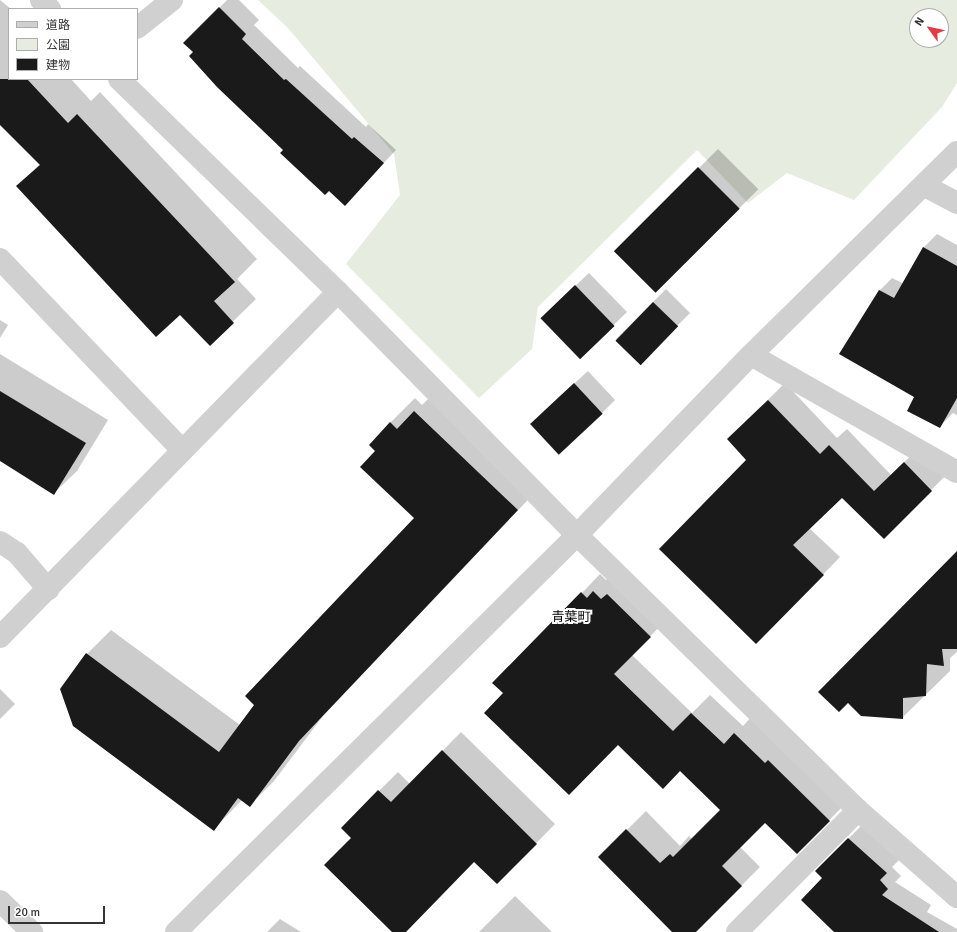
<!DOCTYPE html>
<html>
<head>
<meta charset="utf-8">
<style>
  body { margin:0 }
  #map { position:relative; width:957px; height:932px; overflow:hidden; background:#fff; font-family:Signika,"Noto Sans JP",sans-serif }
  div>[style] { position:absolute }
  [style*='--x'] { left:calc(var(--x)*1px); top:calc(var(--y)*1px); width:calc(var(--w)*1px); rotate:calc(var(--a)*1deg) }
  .green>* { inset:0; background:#e6ecdf }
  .shadow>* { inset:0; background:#0003; transform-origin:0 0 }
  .building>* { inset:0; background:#1a1a1a; transform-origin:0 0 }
  .minor>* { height:22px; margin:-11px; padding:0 11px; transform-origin:11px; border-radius:11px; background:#d0d0d0 }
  span { translate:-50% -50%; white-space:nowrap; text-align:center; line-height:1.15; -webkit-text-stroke:4px #fff; paint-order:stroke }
  .quarter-label { font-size:13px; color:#000 }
  .legend { position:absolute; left:8px; top:8px; width:130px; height:72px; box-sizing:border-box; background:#fff; border:1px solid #adadad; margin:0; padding:5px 7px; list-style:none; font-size:12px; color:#333 }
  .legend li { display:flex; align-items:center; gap:8px; height:20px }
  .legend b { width:20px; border:1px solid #adadad }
  .north { position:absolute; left:909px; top:8px; width:40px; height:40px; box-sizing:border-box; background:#fff; border:1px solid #adadad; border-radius:50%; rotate:303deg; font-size:11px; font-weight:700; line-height:16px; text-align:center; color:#333 }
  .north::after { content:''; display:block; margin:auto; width:14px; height:18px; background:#e63946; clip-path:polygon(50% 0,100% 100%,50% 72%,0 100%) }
  .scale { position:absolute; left:8px; top:906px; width:97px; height:18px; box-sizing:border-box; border:2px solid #333; border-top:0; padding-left:5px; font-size:12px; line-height:14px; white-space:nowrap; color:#333; -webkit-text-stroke:3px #fff; paint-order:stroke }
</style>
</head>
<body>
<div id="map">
  <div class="green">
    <i style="clip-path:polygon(evenodd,258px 0,957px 0,957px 83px,942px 107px,854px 200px,787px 173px,748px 203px,697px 150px,538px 307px,532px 349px,479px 398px,346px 264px,400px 195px,394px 154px,287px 27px,258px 0,917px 16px,941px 16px,941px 40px,917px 40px,917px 16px)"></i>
  </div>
  <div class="shadow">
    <i style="clip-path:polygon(0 0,11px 9px,9px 79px,71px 79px,91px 101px,100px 92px,257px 259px,237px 279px,256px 299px,210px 344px,180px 313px,17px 186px,40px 164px,0 124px)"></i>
    <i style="clip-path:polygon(227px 0,239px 0,259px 20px,254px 25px,298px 68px,300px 66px,366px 127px,368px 124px,396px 150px,345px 204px,285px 150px,185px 43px)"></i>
    <i style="left:718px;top:149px;width:57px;height:145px;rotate:45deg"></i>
    <i style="clip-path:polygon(937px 234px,957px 245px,957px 415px,953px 413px,939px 427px,916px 397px,879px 291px,892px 278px,904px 284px,924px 247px)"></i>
    <i style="clip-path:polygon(589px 273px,627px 312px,580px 358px,555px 305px)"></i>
    <i style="left:666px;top:289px;width:34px;height:71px;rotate:45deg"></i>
    <i style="clip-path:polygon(0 320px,8px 325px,0 338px)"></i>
    <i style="clip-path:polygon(0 354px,108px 420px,77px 471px,54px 493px,0 460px)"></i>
    <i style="clip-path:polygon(588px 371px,615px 400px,602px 413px,544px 411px)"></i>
    <i style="clip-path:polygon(785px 383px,837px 438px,847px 429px,891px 475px,921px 446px,948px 473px,884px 538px,842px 496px,809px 528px,840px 557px,773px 626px,748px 460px,745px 422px)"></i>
    <i style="clip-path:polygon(439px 388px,542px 485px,323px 716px,274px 781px,250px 805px,242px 800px,214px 829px,87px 654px,111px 630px,240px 725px,416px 518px,376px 451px,390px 423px,415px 398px,422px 405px)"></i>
    <i style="clip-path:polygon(957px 552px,957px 652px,950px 658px,950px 671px,902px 718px,861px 715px)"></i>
    <i style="clip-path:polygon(613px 573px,668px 618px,632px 655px,692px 713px,710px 695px,743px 726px,753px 715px,848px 801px,797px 853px,765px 821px,740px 847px,760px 867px,695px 932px,674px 932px,600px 857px,646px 811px,680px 846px,689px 836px,692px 839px,722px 809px,681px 770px,504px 693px,582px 593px,600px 574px,606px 580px)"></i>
    <i style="clip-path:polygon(0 689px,15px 704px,0 719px)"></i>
    <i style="clip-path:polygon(461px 732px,555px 824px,497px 883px,474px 861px,404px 932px,394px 932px,352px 838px,342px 828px,398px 772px,410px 784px)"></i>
    <i style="clip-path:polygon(861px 826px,899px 860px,892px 867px,901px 876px,895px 882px,931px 905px,927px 912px,957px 929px,957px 932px,836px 932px,823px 878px,816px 871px)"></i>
    <i style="clip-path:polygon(515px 896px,552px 932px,479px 932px)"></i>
    <i style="clip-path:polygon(280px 919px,301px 932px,267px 932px)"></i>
  </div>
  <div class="building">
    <i style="clip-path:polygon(219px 7px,246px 34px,242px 39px,284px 80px,286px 79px,352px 139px,354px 137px,384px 163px,345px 206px,329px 191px,325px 195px,280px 153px,283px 150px,217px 87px,189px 56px,193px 52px,183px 43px)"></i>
    <i style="clip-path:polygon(0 79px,27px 79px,68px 123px,77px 114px,235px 282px,214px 301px,234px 323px,210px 346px,180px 315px,156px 337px,16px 186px,40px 165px,0 125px)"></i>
    <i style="left:698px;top:167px;width:59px;height:119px;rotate:45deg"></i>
    <i style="clip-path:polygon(923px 247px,957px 266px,957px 398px,940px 428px,907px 411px,914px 397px,839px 354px,879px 290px,894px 298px)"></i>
    <i style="left:575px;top:285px;width:57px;height:48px;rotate:46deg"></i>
    <i style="left:653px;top:302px;width:35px;height:54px;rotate:44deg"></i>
    <i style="left:574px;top:383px;width:42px;height:60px;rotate:47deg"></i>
    <i style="clip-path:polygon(0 391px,86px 443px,54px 495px,0 461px)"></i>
    <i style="clip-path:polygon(768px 400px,820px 454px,829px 445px,874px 491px,904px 462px,932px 491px,884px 539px,842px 498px,793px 545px,824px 575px,756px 644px,659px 549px,746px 460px,727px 439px)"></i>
    <i style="clip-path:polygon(414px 411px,518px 510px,299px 741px,250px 807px,238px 798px,214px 831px,73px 726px,60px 689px,86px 653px,219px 752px,254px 705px,245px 696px,414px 518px,360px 467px,375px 451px,369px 445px,390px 422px,397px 429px)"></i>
    <i style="clip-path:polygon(957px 551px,957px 649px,942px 649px,944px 666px,927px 664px,926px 696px,903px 698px,903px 719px,861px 716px,848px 703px,839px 712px,818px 692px)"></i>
    <i style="clip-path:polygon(593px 591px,601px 599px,607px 594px,651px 637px,614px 674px,673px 731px,691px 713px,724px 744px,734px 733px,765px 763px,768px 760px,830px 821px,797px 854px,765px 823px,722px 866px,742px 886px,696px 932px,672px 932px,598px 857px,626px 829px,660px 863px,670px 854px,673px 857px,720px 810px,680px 771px,663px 789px,618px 745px,569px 795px,484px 713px,503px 693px,492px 683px,581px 592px,587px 598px)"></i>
    <i style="clip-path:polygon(442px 750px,537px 844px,497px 884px,474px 862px,406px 932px,392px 932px,324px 865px,351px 838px,341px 828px,378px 790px,391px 802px)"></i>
    <i style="clip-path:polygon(848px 838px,887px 873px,880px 880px,888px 889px,882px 895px,939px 932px,834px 932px,801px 900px,822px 878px,815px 871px)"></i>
  </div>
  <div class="minor">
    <i style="--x:41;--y:0;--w:13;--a:45"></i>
    <i style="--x:137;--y:28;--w:45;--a:-38.7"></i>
    <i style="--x:119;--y:79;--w:305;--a:44.2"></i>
    <i style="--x:338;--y:292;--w:341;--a:45.5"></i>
    <i style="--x:577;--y:535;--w:393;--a:44.4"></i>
    <i style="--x:858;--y:810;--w:132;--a:41.3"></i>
    <i style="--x:925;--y:186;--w:36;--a:28"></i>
    <i style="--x:0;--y:259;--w:264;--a:46.4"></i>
    <i style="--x:751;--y:355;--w:237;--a:29.6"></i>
    <i style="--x:0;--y:542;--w:20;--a:33"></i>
    <i style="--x:17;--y:553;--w:48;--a:49.3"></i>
    <i style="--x:0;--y:637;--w:483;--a:-45.6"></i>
    <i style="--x:0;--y:901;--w:45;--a:44.1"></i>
    <i style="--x:176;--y:932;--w:564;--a:-44.71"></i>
    <i style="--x:577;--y:535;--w:250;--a:-46"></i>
    <i style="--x:751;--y:355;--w:289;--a:-44.6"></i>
    <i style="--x:737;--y:932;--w:172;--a:-45.2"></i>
  </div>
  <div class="quarter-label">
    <span style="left:571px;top:617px">青葉町</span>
  </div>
  <ul class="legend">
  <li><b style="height:5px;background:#d0d0d0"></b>道路</li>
  <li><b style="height:11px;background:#e6ecdf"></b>公園</li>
  <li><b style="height:11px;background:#1a1a1a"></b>建物</li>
  </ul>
  <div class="north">N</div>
  <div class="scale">20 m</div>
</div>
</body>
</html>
